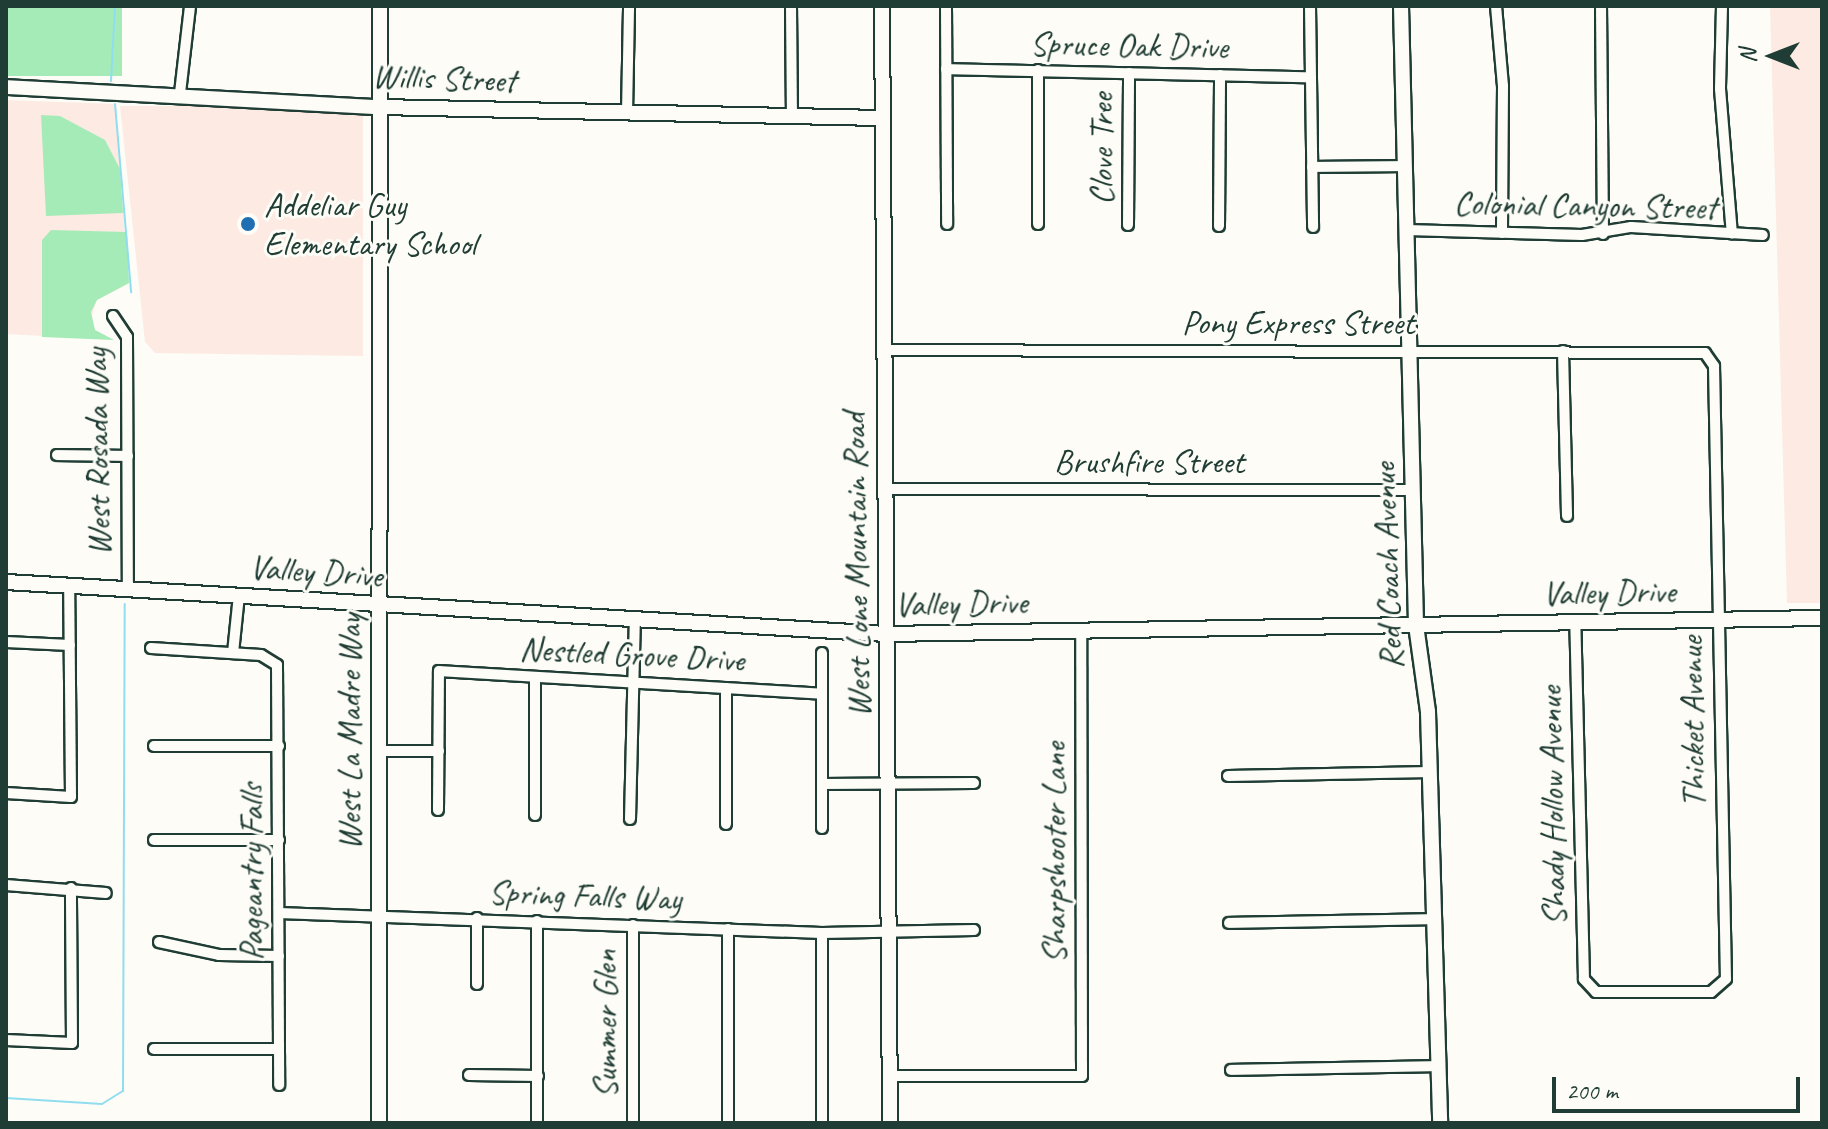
<!DOCTYPE html>
<html>
<head>
<meta charset="utf-8">
<style>
  body { margin:0 }
  #map { position:relative; width:1828px; height:1129px; overflow:hidden; background:#fdfcf7; font-family:Caveat,sans-serif }
  div>[style] { position:absolute }
  [style*='--x'] { left:calc(var(--x)*1px); top:calc(var(--y)*1px); width:calc(var(--w)*1px); rotate:calc(var(--a)*1deg) }
  .built>* { inset:0; background:#fdebe3 }
  .green>* { inset:0; background:#a5ebb7; transform-origin:0 0 }
  .stream>* { height:2px; margin:-1px; padding:0 1px; transform-origin:1px; border-radius:1px; background:#91ddf0 }
  .roads { filter:drop-shadow(2px 0 #1f3d34) drop-shadow(-2px 0 #1f3d34) drop-shadow(0 2px #1f3d34) drop-shadow(0 -2px #1f3d34) }
  .street>* { height:10px; margin:-5px; padding:0 5px; transform-origin:5px; border-radius:5px; background:#fdfcf7 }
  .secondary>* { height:14px; margin:-7px; padding:0 7px; transform-origin:7px; border-radius:7px; background:#fdfcf7 }
  .dots>* { width:22px; height:22px; translate:-50% -50%; box-sizing:border-box; border:4px solid #fdfcf7; border-radius:50% }
  span { translate:-50% -50%; white-space:nowrap; text-align:center; line-height:1.15; -webkit-text-stroke:6px #fdfcf7; paint-order:stroke }
  .street-label { font-size:34px; color:#1f3d34 }
  .poi-label { font-size:34px; color:#1f3d34 }
  .left { translate:0 -50%; text-align:left }
  .frame { position:absolute; inset:0; border:8px solid #1f3d34; pointer-events:none }
  .north { position:absolute; left:1732px; top:16px; width:80px; height:80px; -webkit-text-stroke:6px #fdfcf7; paint-order:stroke; rotate:270deg; font-size:22px; font-weight:700; line-height:32px; text-align:center; color:#1f3d34 }
  .north::after { content:''; display:block; margin:auto; width:28px; height:36px; background:#1f3d34; clip-path:polygon(50% 0,100% 100%,50% 72%,0 100%) }
  .scale { position:absolute; left:1552px; top:1077px; width:248px; height:36px; box-sizing:border-box; border:4px solid #1f3d34; border-top:0; padding-left:10px; font-size:24px; line-height:28px; white-space:nowrap; color:#1f3d34; -webkit-text-stroke:6px #fdfcf7; paint-order:stroke }
</style>
</head>
<body>
<div id="map">
  <div class="built">
    <i style="clip-path:polygon(1770px 6px,1822px 6px,1822px 603px,1787px 603px)"></i>
    <i style="clip-path:polygon(6px 100px,116px 104px,128px 284px,97px 300px,91px 319px,95px 330px,114px 340px,6px 334px)"></i>
    <i style="clip-path:polygon(120px 106px,363px 106px,363px 356px,155px 353px,145px 342px)"></i>
  </div>
  <div class="green">
    <i style="left:6px;top:6px;width:116px;height:70px"></i>
    <i style="clip-path:polygon(41px 115px,60px 116px,105px 140px,120px 169px,123px 213px,46px 216px)"></i>
    <i style="clip-path:polygon(51px 230px,127px 232px,129px 283px,97px 300px,91px 312px,95px 330px,114px 340px,42px 337px,42px 240px)"></i>
  </div>
  <div class="stream">
    <i style="--x:111;--y:81;--w:75;--a:-86.9"></i>
    <i style="--x:115;--y:104;--w:189;--a:85.1"></i>
    <i style="--x:6;--y:1098;--w:96;--a:3.6"></i>
    <i style="--x:102;--y:1104;--w:25;--a:-32"></i>
    <i style="--x:123;--y:1091;--w:487;--a:-89.8"></i>
  </div>
  <div class="roads">
    <div class="street">
      <i style="--x:791;--y:6;--w:110;--a:89.5"></i>
      <i style="--x:946;--y:6;--w:218;--a:89.7"></i>
      <i style="--x:1310;--y:6;--w:221;--a:89.2"></i>
      <i style="--x:1496;--y:6;--w:80;--a:85"></i>
      <i style="--x:1503;--y:86;--w:147;--a:90.4"></i>
      <i style="--x:1601;--y:6;--w:228;--a:89.5"></i>
      <i style="--x:1722;--y:6;--w:83;--a:91.4"></i>
      <i style="--x:1720;--y:89;--w:145;--a:85.3"></i>
      <i style="--x:946;--y:69;--w:365;--a:1.3"></i>
      <i style="--x:1038;--y:70;--w:154;--a:90"></i>
      <i style="--x:180;--y:93;--w:88;--a:-83.4"></i>
      <i style="--x:627;--y:113;--w:107;--a:-88.9"></i>
      <i style="--x:1312;--y:167;--w:94;--a:-0.6"></i>
      <i style="--x:1128;--y:225;--w:152;--a:-89.6"></i>
      <i style="--x:1219;--y:226;--w:151;--a:-89.6"></i>
      <i style="--x:1407;--y:230;--w:175;--a:1.6"></i>
      <i style="--x:1582;--y:235;--w:50;--a:-9.3"></i>
      <i style="--x:1631;--y:227;--w:132;--a:3.5"></i>
      <i style="--x:113;--y:316;--w:25;--a:56"></i>
      <i style="--x:127;--y:337;--w:252;--a:89.8"></i>
      <i style="--x:883;--y:350;--w:822;--a:0.21"></i>
      <i style="--x:1705;--y:353;--w:16;--a:55"></i>
      <i style="--x:1714;--y:366;--w:613;--a:88.88"></i>
      <i style="--x:1726;--y:979;--w:20;--a:139"></i>
      <i style="--x:1711;--y:992;--w:115;--a:180"></i>
      <i style="--x:1596;--y:992;--w:18;--a:-133"></i>
      <i style="--x:1584;--y:979;--w:357;--a:-91.4"></i>
      <i style="--x:1563;--y:351;--w:165;--a:88.6"></i>
      <i style="--x:57;--y:455;--w:71;--a:0.8"></i>
      <i style="--x:885;--y:489;--w:529;--a:0.11"></i>
      <i style="--x:6;--y:642;--w:64;--a:2.7"></i>
      <i style="--x:151;--y:648;--w:110;--a:3.6"></i>
      <i style="--x:261;--y:655;--w:19;--a:32"></i>
      <i style="--x:277;--y:665;--w:420;--a:89.7"></i>
      <i style="--x:233;--y:653;--w:58;--a:-84.1"></i>
      <i style="--x:154;--y:746;--w:125;--a:0"></i>
      <i style="--x:379;--y:751;--w:60;--a:0"></i>
      <i style="--x:1228;--y:776;--w:203;--a:-1.1"></i>
      <i style="--x:822;--y:784;--w:152;--a:-0.4"></i>
      <i style="--x:6;--y:793;--w:65;--a:3.5"></i>
      <i style="--x:71;--y:797;--w:212;--a:-90.5"></i>
      <i style="--x:438;--y:810;--w:139;--a:-89.6"></i>
      <i style="--x:439;--y:671;--w:383;--a:3.4"></i>
      <i style="--x:535;--y:815;--w:138;--a:-90"></i>
      <i style="--x:630;--y:819;--w:200;--a:-88.6"></i>
      <i style="--x:726;--y:824;--w:136;--a:-90"></i>
      <i style="--x:822;--y:828;--w:175;--a:-90"></i>
      <i style="--x:154;--y:840;--w:125;--a:0"></i>
      <i style="--x:6;--y:885;--w:100;--a:4.6"></i>
      <i style="--x:279;--y:913;--w:543;--a:2.11"></i>
      <i style="--x:822;--y:933;--w:152;--a:-1.1"></i>
      <i style="--x:537;--y:921;--w:202;--a:90"></i>
      <i style="--x:1229;--y:923;--w:206;--a:-1.1"></i>
      <i style="--x:633;--y:925;--w:198;--a:90"></i>
      <i style="--x:728;--y:929;--w:194;--a:90"></i>
      <i style="--x:822;--y:933;--w:190;--a:90"></i>
      <i style="--x:159;--y:942;--w:61;--a:12.2"></i>
      <i style="--x:219;--y:955;--w:60;--a:1"></i>
      <i style="--x:477;--y:984;--w:66;--a:-90"></i>
      <i style="--x:6;--y:1040;--w:66;--a:2.6"></i>
      <i style="--x:72;--y:1043;--w:155;--a:-90.4"></i>
      <i style="--x:154;--y:1049;--w:125;--a:0"></i>
      <i style="--x:1231;--y:1070;--w:207;--a:-1.1"></i>
      <i style="--x:469;--y:1075;--w:69;--a:0.8"></i>
      <i style="--x:890;--y:1076;--w:192;--a:0"></i>
      <i style="--x:1082;--y:1076;--w:445;--a:-90.1"></i>
    </div>
    <div class="secondary">
      <i style="--x:882;--y:6;--w:1117;--a:89.59"></i>
      <i style="--x:1401;--y:6;--w:619;--a:88.61"></i>
      <i style="--x:1416;--y:625;--w:88;--a:82.1"></i>
      <i style="--x:1428;--y:712;--w:411;--a:88.3"></i>
      <i style="--x:6;--y:87;--w:375;--a:3.1"></i>
      <i style="--x:380;--y:107;--w:501;--a:1.26"></i>
      <i style="--x:6;--y:582;--w:882;--a:3.38"></i>
      <i style="--x:886;--y:634;--w:936;--a:-0.98"></i>
      <i style="--x:379;--y:1123;--w:1117;--a:-89.95"></i>
    </div>
  </div>
  <div class="dots">
    <i style="left:248px;top:224px;background:#1f6fb2"></i>
  </div>
  <div class="street-label">
    <span style="left:1129px;top:45px;rotate:1deg">Spruce Oak Drive</span>
    <span style="left:444px;top:78px;rotate:2deg">Willis Street</span>
    <span style="left:1101px;top:149px;rotate:-90deg">Clove Tree</span>
    <span style="left:1585px;top:205px;rotate:1deg">Colonial Canyon Street</span>
    <span style="left:1298px;top:323px">Pony Express Street</span>
    <span style="left:97px;top:452px;rotate:-91deg">West Rosada Way</span>
    <span style="left:1149px;top:462px">Brushfire Street</span>
    <span style="left:856px;top:565px;rotate:-91deg">West Lone Mountain Road</span>
    <span style="left:1387px;top:566px;rotate:-92deg">Red Coach Avenue</span>
    <span style="left:316px;top:571px;rotate:4deg">Valley Drive</span>
    <span style="left:1609px;top:592px;rotate:-1deg">Valley Drive</span>
    <span style="left:961px;top:603px;rotate:-1deg">Valley Drive</span>
    <span style="left:632px;top:654px;rotate:3deg">Nestled Grove Drive</span>
    <span style="left:1692px;top:722px;rotate:-91deg">Thicket Avenue</span>
    <span style="left:349px;top:732px;rotate:-90deg">West La Madre Way</span>
    <span style="left:1552px;top:806px;rotate:-91deg">Shady Hollow Avenue</span>
    <span style="left:1054px;top:853px;rotate:-90deg">Sharpshooter Lane</span>
    <span style="left:251px;top:872px;rotate:-90deg">Pageantry Falls</span>
    <span style="left:585px;top:895px;rotate:2deg">Spring Falls Way</span>
    <span style="left:605px;top:1024px;rotate:-90deg">Summer Glen</span>
  </div>
  <div class="poi-label">
    <span class="left" style="left:264px;top:224px">Addeliar Guy<br>Elementary School</span>
  </div>
  <div class="frame"></div>
  <div class="north">N</div>
  <div class="scale">200 m</div>
</div>
</body>
</html>
